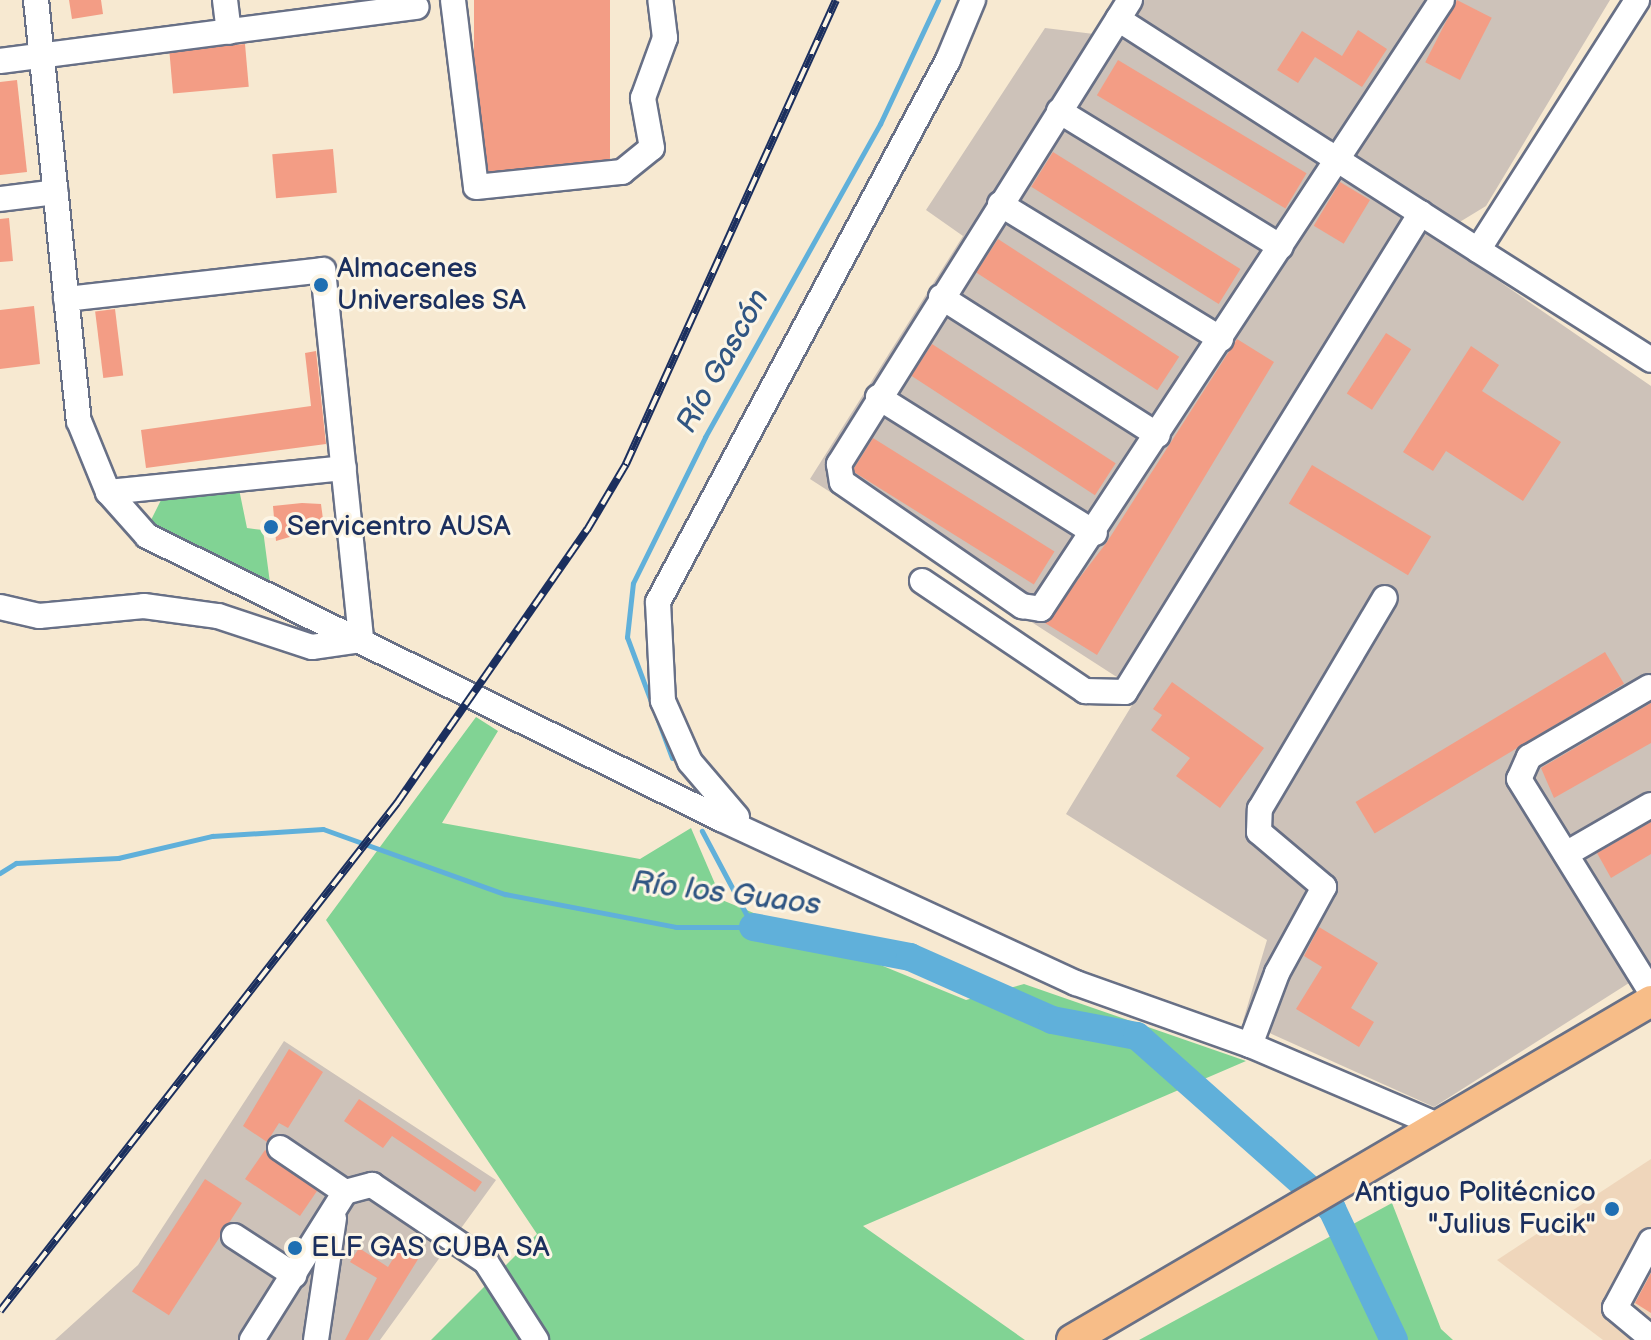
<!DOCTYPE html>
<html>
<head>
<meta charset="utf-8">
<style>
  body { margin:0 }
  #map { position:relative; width:1651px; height:1340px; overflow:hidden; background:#f7e9d1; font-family:"Balsamiq Sans",sans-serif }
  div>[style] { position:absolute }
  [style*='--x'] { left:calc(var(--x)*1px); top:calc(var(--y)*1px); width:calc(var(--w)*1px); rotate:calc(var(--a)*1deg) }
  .built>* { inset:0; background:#efd6bb }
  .industrial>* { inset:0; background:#cdc2b9 }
  .green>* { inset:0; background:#81d394 }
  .stream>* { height:5px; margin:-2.5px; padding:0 2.5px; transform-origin:2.5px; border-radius:2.5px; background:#60b0da }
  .river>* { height:28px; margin:-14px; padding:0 14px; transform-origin:14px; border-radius:14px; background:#60b0da }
  .building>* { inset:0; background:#f39d85; transform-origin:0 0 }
  .roads { filter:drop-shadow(2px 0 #687086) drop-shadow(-2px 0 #687086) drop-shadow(0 2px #687086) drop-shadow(0 -2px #687086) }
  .minor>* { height:24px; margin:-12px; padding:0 12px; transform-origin:12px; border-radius:12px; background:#fff }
  .major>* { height:30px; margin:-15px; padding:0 15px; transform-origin:15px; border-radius:15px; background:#f7bd88 }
  .rail>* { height:8px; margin-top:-4px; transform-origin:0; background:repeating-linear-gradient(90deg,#fcf5e5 0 15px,#1b2f5e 0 30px); box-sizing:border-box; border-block:2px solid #1b2f5e }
  .dots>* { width:22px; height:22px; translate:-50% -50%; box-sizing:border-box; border:4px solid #fcf5e5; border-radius:50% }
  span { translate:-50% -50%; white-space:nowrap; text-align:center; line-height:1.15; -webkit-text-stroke:6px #fcf5e5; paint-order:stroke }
  .poi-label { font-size:28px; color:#1b2f5e }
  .left { translate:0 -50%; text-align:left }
  .right { translate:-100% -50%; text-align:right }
  .water-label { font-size:30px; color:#305683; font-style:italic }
</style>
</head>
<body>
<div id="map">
  <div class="built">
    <i style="clip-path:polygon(1651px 1159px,1651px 1340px,1603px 1340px,1497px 1260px)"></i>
  </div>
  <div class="industrial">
    <i style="clip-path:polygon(1116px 0,1610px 0,1486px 206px,1435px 237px,1651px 386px,1651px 969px,1434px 1107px,1243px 1021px,1267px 940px,1066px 814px,1140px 692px,810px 479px,963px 236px,926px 210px,1045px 28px,1094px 34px)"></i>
    <i style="clip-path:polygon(284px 1041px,496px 1180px,380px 1340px,55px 1340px,138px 1265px)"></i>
  </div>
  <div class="green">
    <i style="clip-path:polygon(239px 489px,247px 528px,263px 530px,270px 583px,172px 542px,151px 520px,162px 498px)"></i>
    <i style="clip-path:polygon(476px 717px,498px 731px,442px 823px,640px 859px,691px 828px,722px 900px,966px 1000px,1024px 984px,1246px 1061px,863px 1226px,1025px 1340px,431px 1340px,537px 1234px,326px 920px)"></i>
    <i style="clip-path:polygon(1392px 1203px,1441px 1329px,1453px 1340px,1139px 1340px)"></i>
  </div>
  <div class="stream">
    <i style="--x:672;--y:758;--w:129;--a:-110.4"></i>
    <i style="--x:627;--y:637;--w:54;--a:-83.7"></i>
    <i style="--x:633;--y:583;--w:163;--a:-63.7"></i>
    <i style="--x:705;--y:437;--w:359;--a:-60.8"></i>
    <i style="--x:880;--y:124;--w:137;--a:-64.9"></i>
    <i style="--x:0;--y:873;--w:19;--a:-32"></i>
    <i style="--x:16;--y:863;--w:102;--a:-2.8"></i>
    <i style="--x:118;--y:858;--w:97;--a:-13.2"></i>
    <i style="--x:212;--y:836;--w:111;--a:-3.6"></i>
    <i style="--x:323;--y:829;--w:193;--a:19.7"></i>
    <i style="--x:505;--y:894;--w:174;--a:10.9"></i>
    <i style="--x:676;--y:927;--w:77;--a:0"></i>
    <i style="--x:753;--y:927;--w:109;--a:-118"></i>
  </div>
  <div class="river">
    <i style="--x:753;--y:927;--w:160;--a:10.8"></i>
    <i style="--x:910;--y:957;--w:155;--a:23.9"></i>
    <i style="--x:1052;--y:1020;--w:86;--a:10.7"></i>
    <i style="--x:1137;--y:1036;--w:261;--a:41.6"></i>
    <i style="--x:1332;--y:1209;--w:145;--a:64.7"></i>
  </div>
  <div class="building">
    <i style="clip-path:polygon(69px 0,101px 0,103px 14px,72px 19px)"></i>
    <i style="left:474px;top:0;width:136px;height:171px"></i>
    <i style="left:1457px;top:0;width:39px;height:70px;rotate:27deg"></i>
    <i style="clip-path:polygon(1358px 30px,1387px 49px,1362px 87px,1315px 57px,1298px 83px,1277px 70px,1302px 31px,1342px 56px)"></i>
    <i style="left:245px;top:44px;width:43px;height:76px;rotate:85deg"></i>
    <i style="left:1118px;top:60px;width:220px;height:41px;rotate:31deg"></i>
    <i style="clip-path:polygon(17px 80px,27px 172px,0 175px,0 82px)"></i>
    <i style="left:333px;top:149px;width:44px;height:61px;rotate:85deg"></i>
    <i style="left:1053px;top:152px;width:221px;height:41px;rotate:32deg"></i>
    <i style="left:1340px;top:182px;width:35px;height:51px;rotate:31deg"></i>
    <i style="clip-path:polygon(9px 218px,13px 261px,0 262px,0 219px)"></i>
    <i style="left:998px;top:239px;width:216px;height:40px;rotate:33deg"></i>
    <i style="clip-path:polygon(34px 306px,40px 364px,0 369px,0 310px)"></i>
    <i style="left:115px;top:309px;width:67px;height:20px;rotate:83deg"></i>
    <i style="left:1386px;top:333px;width:30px;height:72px;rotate:33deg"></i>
    <i style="clip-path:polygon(1237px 339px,1274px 362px,1097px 655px,1045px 623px,1107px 542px)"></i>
    <i style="left:932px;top:344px;width:219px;height:38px;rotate:33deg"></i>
    <i style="clip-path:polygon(1471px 346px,1499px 365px,1482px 391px,1561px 442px,1523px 501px,1446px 451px,1433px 471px,1403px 452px)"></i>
    <i style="clip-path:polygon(316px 351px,326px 444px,146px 468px,141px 430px,311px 406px,305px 353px)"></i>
    <i style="left:873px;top:438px;width:214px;height:39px;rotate:32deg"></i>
    <i style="left:1312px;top:465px;width:139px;height:45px;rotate:31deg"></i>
    <i style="clip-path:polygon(302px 503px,321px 504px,324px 527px,276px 541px,273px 506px)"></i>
    <i style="left:1605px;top:652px;width:37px;height:291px;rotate:59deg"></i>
    <i style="clip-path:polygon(1172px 682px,1264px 748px,1220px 808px,1176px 776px,1190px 758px,1151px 730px,1162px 715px,1153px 709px)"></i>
    <i style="clip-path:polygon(1651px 703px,1651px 743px,1554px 798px,1541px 768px)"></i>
    <i style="clip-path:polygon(1651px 822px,1651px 854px,1611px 878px,1597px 853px)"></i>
    <i style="clip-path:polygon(1319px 927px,1378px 963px,1351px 1008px,1374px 1022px,1359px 1047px,1296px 1009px,1322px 967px,1304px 956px)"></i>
    <i style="clip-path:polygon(289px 1049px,323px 1072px,288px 1128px,279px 1123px,267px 1142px,243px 1126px)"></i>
    <i style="clip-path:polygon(359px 1099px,482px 1182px,475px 1192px,392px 1136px,383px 1148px,344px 1121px)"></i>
    <i style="clip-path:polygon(265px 1150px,317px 1191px,300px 1216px,245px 1179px)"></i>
    <i style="left:205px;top:1179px;width:44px;height:134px;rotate:33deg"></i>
    <i style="clip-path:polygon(402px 1244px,420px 1256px,368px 1340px,345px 1340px,377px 1278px,350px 1262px,359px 1248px,388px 1267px)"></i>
    <i style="clip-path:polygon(1651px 1273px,1651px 1313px,1635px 1303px)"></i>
  </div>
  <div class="roads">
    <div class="minor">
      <i style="--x:36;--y:0;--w:423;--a:84.2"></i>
      <i style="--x:79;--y:421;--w:77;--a:67.8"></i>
      <i style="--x:108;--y:492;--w:59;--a:48.4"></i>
      <i style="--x:147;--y:536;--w:640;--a:26.24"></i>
      <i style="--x:721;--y:819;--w:391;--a:24.8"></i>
      <i style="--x:1076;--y:983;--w:185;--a:19.6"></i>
      <i style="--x:1250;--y:1045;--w:207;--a:23.1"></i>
      <i style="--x:225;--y:0;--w:32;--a:83"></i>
      <i style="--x:453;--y:0;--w:188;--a:83"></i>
      <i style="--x:476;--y:187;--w:147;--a:-5.9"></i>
      <i style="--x:622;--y:172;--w:38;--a:-39"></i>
      <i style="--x:652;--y:148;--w:51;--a:-100.2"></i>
      <i style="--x:643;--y:98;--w:64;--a:-69.9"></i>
      <i style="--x:665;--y:38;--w:38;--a:-97"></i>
      <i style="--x:1130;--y:0;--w:548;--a:122.09"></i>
      <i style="--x:839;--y:464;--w:18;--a:81"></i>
      <i style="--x:842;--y:482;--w:219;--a:34.6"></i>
      <i style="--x:1022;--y:606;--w:19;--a:9"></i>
      <i style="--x:1041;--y:609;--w:729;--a:-56.64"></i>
      <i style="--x:1118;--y:19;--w:428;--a:32.7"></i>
      <i style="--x:1478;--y:250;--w:296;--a:-57.5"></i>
      <i style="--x:0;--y:61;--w:420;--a:-7.4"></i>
      <i style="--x:1059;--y:111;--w:260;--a:31.5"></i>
      <i style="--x:0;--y:199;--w:56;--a:-7.1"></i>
      <i style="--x:1000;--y:204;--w:259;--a:31.4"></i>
      <i style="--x:1478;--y:250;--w:205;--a:32.4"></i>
      <i style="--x:941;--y:297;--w:257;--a:32.5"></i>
      <i style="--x:66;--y:299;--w:259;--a:-6.4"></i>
      <i style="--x:323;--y:270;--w:372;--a:84.1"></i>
      <i style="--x:878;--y:397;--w:256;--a:32.1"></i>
      <i style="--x:108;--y:492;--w:237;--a:-5.8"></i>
      <i style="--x:922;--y:581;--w:197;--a:34"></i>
      <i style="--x:1085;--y:691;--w:40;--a:1.4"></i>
      <i style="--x:1125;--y:692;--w:563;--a:-58.29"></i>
      <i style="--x:0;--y:607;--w:40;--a:13"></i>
      <i style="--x:39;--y:616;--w:105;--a:-5.4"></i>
      <i style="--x:144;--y:606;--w:75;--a:7.7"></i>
      <i style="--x:218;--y:616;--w:99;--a:18.3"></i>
      <i style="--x:312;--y:647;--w:49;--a:-8.1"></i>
      <i style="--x:1649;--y:687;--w:139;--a:149.7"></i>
      <i style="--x:1529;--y:757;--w:24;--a:114"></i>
      <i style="--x:1519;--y:779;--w:251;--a:58.2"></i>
      <i style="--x:737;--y:817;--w:72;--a:-130.5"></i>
      <i style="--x:690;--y:762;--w:67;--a:-113.9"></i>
      <i style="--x:663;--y:701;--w:99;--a:-92.9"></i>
      <i style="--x:658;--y:602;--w:615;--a:-61.85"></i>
      <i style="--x:948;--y:60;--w:65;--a:-67.4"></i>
      <i style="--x:1566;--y:854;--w:98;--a:-30"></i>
      <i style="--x:1250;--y:1045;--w:77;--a:-69.4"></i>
      <i style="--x:1277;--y:973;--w:98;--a:-61.3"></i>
      <i style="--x:1324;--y:887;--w:85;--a:-139.8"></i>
      <i style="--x:1259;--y:832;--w:23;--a:-88"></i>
      <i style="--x:1260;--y:809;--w:245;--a:-59.4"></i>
      <i style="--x:280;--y:1148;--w:78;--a:34.1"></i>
      <i style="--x:234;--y:1236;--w:72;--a:33"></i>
      <i style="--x:1651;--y:1241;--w:76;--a:118.2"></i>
      <i style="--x:1615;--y:1308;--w:47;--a:39.8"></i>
      <i style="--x:252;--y:1340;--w:175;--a:-57.9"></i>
      <i style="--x:345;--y:1192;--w:28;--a:-15"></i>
      <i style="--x:372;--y:1185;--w:138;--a:34"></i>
      <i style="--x:486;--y:1262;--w:93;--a:57.3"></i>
      <i style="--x:316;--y:1340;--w:123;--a:-81.6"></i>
    </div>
    <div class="major">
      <i style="--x:1072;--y:1340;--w:671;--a:-30.35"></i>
    </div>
  </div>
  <div class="rail">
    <i style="--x:0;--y:1311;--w:645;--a:-51.99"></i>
    <i style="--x:397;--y:803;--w:333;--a:-55.2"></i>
    <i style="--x:587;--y:530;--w:77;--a:-59.4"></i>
    <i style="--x:626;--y:464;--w:509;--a:-65.65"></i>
  </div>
  <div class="dots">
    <i style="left:321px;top:285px;background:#1f6fb2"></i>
    <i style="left:271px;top:527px;background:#1f6fb2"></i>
    <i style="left:1612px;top:1209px;background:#1f6fb2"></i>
    <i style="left:295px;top:1248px;background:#1f6fb2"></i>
  </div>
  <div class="poi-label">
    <span class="left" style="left:337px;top:285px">Almacenes<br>Universales SA</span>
    <span class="left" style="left:287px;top:527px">Servicentro AUSA</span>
    <span class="right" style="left:1596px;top:1209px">Antiguo Politécnico<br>"Julius Fucik"</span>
    <span class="left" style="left:311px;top:1248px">ELF GAS CUBA SA</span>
  </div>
  <div class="water-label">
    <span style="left:723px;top:361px;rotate:-61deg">Río Gascón</span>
    <span style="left:726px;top:894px;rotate:7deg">Río los Guaos</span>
  </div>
</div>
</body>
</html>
